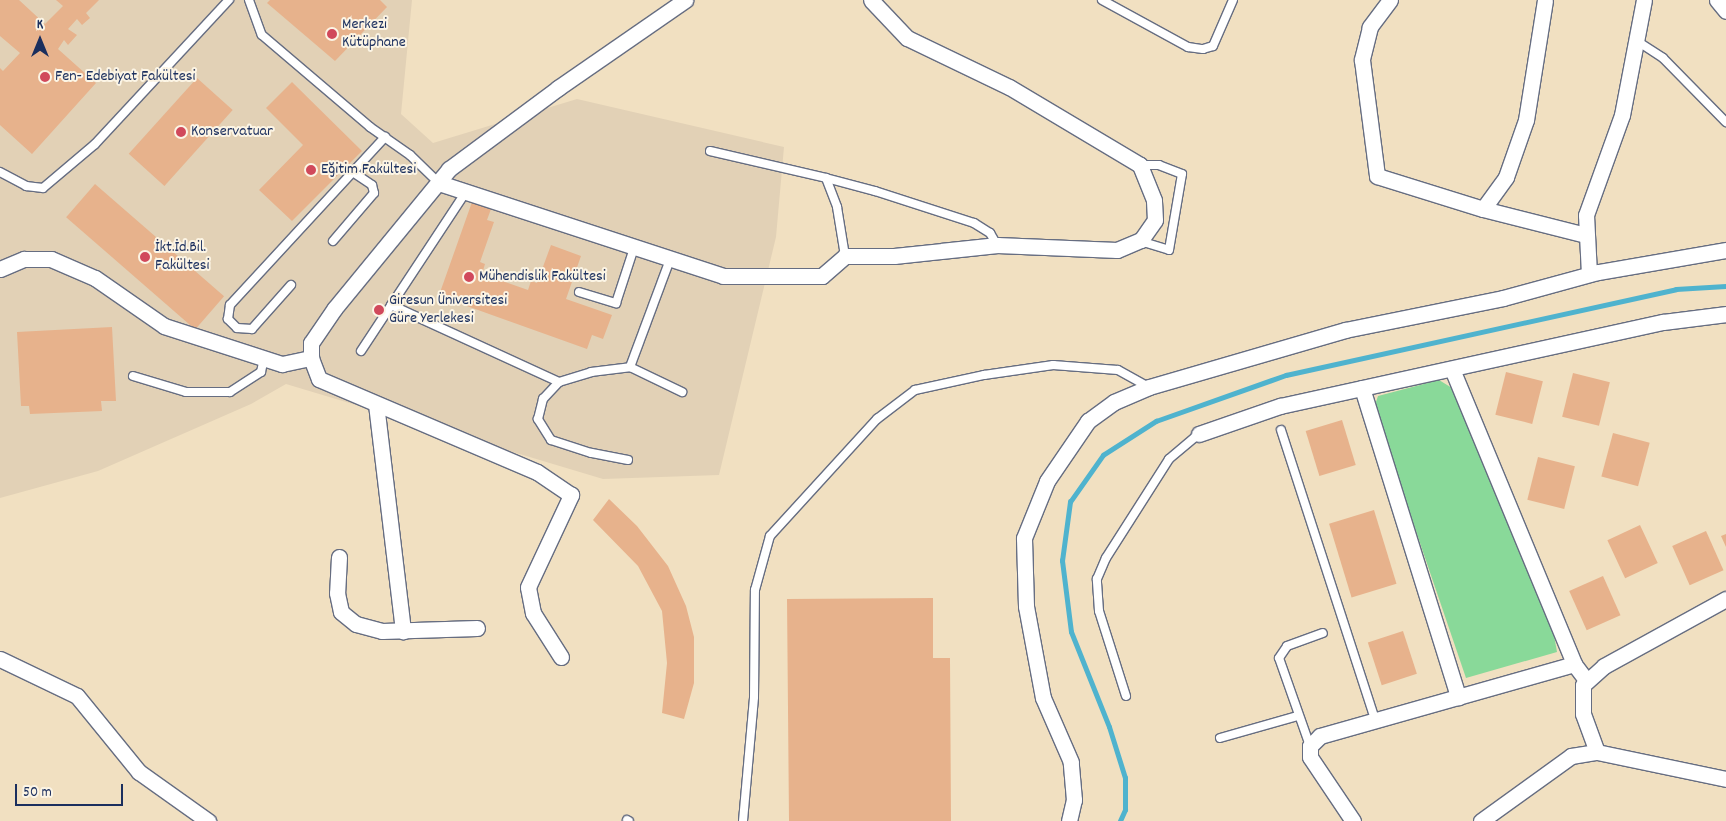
<!DOCTYPE html>
<html>
<head>
<meta charset="utf-8">
<style>
  body { margin:0 }
  #map { position:relative; width:1726px; height:821px; overflow:hidden; background:#f1e0c1; font-family:Dekko,sans-serif }
  div>[style] { position:absolute }
  [style*='--x'] { left:calc(var(--x)*1px); top:calc(var(--y)*1px); width:calc(var(--w)*1px); rotate:calc(var(--a)*1deg) }
  .built>* { inset:0; background:#e2d1b6 }
  .green>* { inset:0; background:#89d999 }
  .stream>* { height:4.5px; margin:-2.25px; padding:0 2.25px; transform-origin:2.25px; border-radius:2.25px; background:#4fb3ce }
  .building>* { inset:0; background:#e7b28c; transform-origin:0 0 }
  .roads { filter:drop-shadow(1px 0 #666d81) drop-shadow(-1px 0 #666d81) drop-shadow(0 1px #666d81) drop-shadow(0 -1px #666d81) }
  .lane>* { height:8px; margin:-4px; padding:0 4px; transform-origin:4px; border-radius:4px; background:#fff }
  .street>* { height:15px; margin:-7.5px; padding:0 7.5px; transform-origin:7.5px; border-radius:7.5px; background:#fff }
  .dots>* { width:14px; height:14px; translate:-50% -50%; box-sizing:border-box; border:2px solid #fcf5e5; border-radius:50% }
  span { translate:-50% -50%; white-space:nowrap; text-align:center; line-height:1.15; -webkit-text-stroke:4px #fcf5e5; paint-order:stroke }
  .poi-label { font-size:16px; color:#1b2f5e }
  .left { translate:0 -50%; text-align:left }
  .north { position:absolute; left:15px; top:15px; width:50px; height:50px; -webkit-text-stroke:4px #fcf5e5; paint-order:stroke; rotate:0deg; font-size:14px; font-weight:700; line-height:20px; text-align:center; color:#1b2f5e }
  .north::after { content:''; display:block; margin:auto; width:18px; height:22px; background:#1b2f5e; clip-path:polygon(50% 0,100% 100%,50% 72%,0 100%) }
  .scale { position:absolute; left:15px; top:784px; width:108px; height:22px; box-sizing:border-box; border:2px solid #1b2f5e; border-top:0; padding-left:6px; font-size:15px; line-height:18px; white-space:nowrap; color:#1b2f5e; -webkit-text-stroke:4px #fcf5e5; paint-order:stroke }
</style>
</head>
<body>
<div id="map">
  <div class="built">
    <i style="clip-path:polygon(0 0,412px 0,401px 114px,433px 143px,577px 99px,784px 147px,776px 237px,719px 475px,603px 479px,286px 384px,251px 404px,98px 471px,0 498px)"></i>
  </div>
  <div class="green">
    <i style="clip-path:polygon(1439px 380px,1452px 388px,1554px 635px,1557px 652px,1466px 678px,1374px 408px,1378px 396px)"></i>
  </div>
  <div class="stream">
    <i style="--x:1120;--y:821;--w:12;--a:-66"></i>
    <i style="--x:1125;--y:810;--w:32;--a:-90"></i>
    <i style="--x:1125;--y:778;--w:53;--a:-107.4"></i>
    <i style="--x:1109;--y:727;--w:102;--a:-111.8"></i>
    <i style="--x:1071;--y:632;--w:72;--a:-97.2"></i>
    <i style="--x:1062;--y:561;--w:60;--a:-82.3"></i>
    <i style="--x:1070;--y:502;--w:57;--a:-54.9"></i>
    <i style="--x:1103;--y:455;--w:63;--a:-32.7"></i>
    <i style="--x:1156;--y:421;--w:138;--a:-19.5"></i>
    <i style="--x:1286;--y:375;--w:399;--a:-12.4"></i>
    <i style="--x:1676;--y:289;--w:50;--a:-3.4"></i>
  </div>
  <div class="building">
    <i style="clip-path:polygon(0 0,19px 0,45px 24px,63px 6px,56px 0,99px 0,86px 13px,90px 18px,82px 25px,77px 19px,68px 29px,77px 35px,68px 45px,64px 40px,58px 49px,96px 83px,32px 154px,0 125px,0 68px,3px 71px,20px 53px,0 36px)"></i>
    <i style="clip-path:polygon(270px 0,380px 0,387px 7px,335px 61px,267px 3px)"></i>
    <i style="left:197px;top:78px;width:48px;height:102px;rotate:42deg"></i>
    <i style="clip-path:polygon(292px 82px,362px 151px,292px 221px,259px 190px,303px 145px,266px 108px)"></i>
    <i style="left:95px;top:184px;width:171px;height:44px;rotate:41deg"></i>
    <i style="clip-path:polygon(472px 202px,491px 209px,487px 220px,494px 222px,480px 262px,485px 264px,482px 274px,528px 290px,531px 281px,537px 283px,551px 245px,581px 256px,566px 299px,612px 315px,603px 339px,592px 335px,587px 349px,453px 301px,451px 306px,437px 301px)"></i>
    <i style="clip-path:polygon(112px 327px,116px 401px,101px 401px,102px 411px,30px 414px,29px 406px,21px 406px,17px 332px)"></i>
    <i style="left:1506px;top:372px;width:38px;height:44px;rotate:14deg"></i>
    <i style="left:1573px;top:373px;width:38px;height:45px;rotate:14deg"></i>
    <i style="left:1342px;top:420px;width:47px;height:38px;rotate:73deg"></i>
    <i style="left:1613px;top:433px;width:38px;height:45px;rotate:15deg"></i>
    <i style="left:1538px;top:457px;width:38px;height:44px;rotate:14deg"></i>
    <i style="clip-path:polygon(609px 499px,637px 526px,668px 566px,686px 606px,694px 637px,694px 683px,684px 719px,662px 713px,667px 663px,662px 611px,638px 566px,593px 520px)"></i>
    <i style="left:1374px;top:510px;width:77px;height:47px;rotate:73deg"></i>
    <i style="left:1640px;top:525px;width:42px;height:36px;rotate:65deg"></i>
    <i style="left:1706px;top:531px;width:43px;height:37px;rotate:66deg"></i>
    <i style="clip-path:polygon(1726px 534px,1726px 547px,1721px 536px)"></i>
    <i style="left:1603px;top:576px;width:43px;height:37px;rotate:66deg"></i>
    <i style="clip-path:polygon(933px 598px,933px 658px,950px 658px,951px 821px,789px 821px,787px 599px)"></i>
    <i style="left:1403px;top:631px;width:45px;height:37px;rotate:72deg"></i>
  </div>
  <div class="roads">
    <div class="lane">
      <i style="--x:249;--y:0;--w:37;--a:70"></i>
      <i style="--x:262;--y:35;--w:142;--a:40.4"></i>
      <i style="--x:370;--y:127;--w:49;--a:35"></i>
      <i style="--x:410;--y:155;--w:40;--a:44"></i>
      <i style="--x:1102;--y:0;--w:98;--a:28.7"></i>
      <i style="--x:1188;--y:47;--w:15;--a:8"></i>
      <i style="--x:1203;--y:49;--w:10;--a:-17"></i>
      <i style="--x:1213;--y:46;--w:50;--a:-66.5"></i>
      <i style="--x:1637;--y:41;--w:31;--a:33"></i>
      <i style="--x:1663;--y:58;--w:90;--a:45.5"></i>
      <i style="--x:710;--y:151;--w:119;--a:13.1"></i>
      <i style="--x:826;--y:178;--w:31;--a:69"></i>
      <i style="--x:837;--y:207;--w:50;--a:80.7"></i>
      <i style="--x:0;--y:172;--w:30;--a:28"></i>
      <i style="--x:26;--y:186;--w:17;--a:7"></i>
      <i style="--x:43;--y:188;--w:68;--a:-40.2"></i>
      <i style="--x:95;--y:144;--w:197;--a:-47.1"></i>
      <i style="--x:826;--y:178;--w:51;--a:14.9"></i>
      <i style="--x:875;--y:191;--w:104;--a:17.9"></i>
      <i style="--x:974;--y:223;--w:19;--a:32"></i>
      <i style="--x:990;--y:233;--w:14;--a:60"></i>
      <i style="--x:333;--y:241;--w:63;--a:-49.5"></i>
      <i style="--x:374;--y:193;--w:8;--a:-104"></i>
      <i style="--x:372;--y:185;--w:23;--a:-146"></i>
      <i style="--x:1140;--y:241;--w:30;--a:17"></i>
      <i style="--x:1169;--y:250;--w:77;--a:-80.3"></i>
      <i style="--x:1182;--y:174;--w:25;--a:-159"></i>
      <i style="--x:1159;--y:165;--w:19;--a:180"></i>
      <i style="--x:291;--y:285;--w:59;--a:131.6"></i>
      <i style="--x:252;--y:329;--w:15;--a:-176"></i>
      <i style="--x:237;--y:328;--w:13;--a:-135"></i>
      <i style="--x:228;--y:319;--w:14;--a:-82"></i>
      <i style="--x:230;--y:305;--w:229;--a:-47.3"></i>
      <i style="--x:579;--y:292;--w:39;--a:17"></i>
      <i style="--x:616;--y:303;--w:58;--a:-71.9"></i>
      <i style="--x:391;--y:305;--w:185;--a:24.6"></i>
      <i style="--x:361;--y:351;--w:191;--a:-56.6"></i>
      <i style="--x:630;--y:367;--w:58;--a:25.7"></i>
      <i style="--x:133;--y:376;--w:55;--a:16.8"></i>
      <i style="--x:186;--y:392;--w:44;--a:0"></i>
      <i style="--x:230;--y:392;--w:37;--a:-33"></i>
      <i style="--x:261;--y:372;--w:14;--a:-78"></i>
      <i style="--x:1281;--y:430;--w:305;--a:72"></i>
      <i style="--x:628;--y:460;--w:38;--a:-169"></i>
      <i style="--x:591;--y:453;--w:42;--a:-162"></i>
      <i style="--x:551;--y:440;--w:25;--a:-122"></i>
      <i style="--x:538;--y:419;--w:21;--a:-76"></i>
      <i style="--x:543;--y:399;--w:23;--a:-47"></i>
      <i style="--x:559;--y:382;--w:34;--a:-17"></i>
      <i style="--x:591;--y:372;--w:39;--a:-7"></i>
      <i style="--x:630;--y:367;--w:117;--a:-69.6"></i>
      <i style="--x:1126;--y:696;--w:89;--a:-107.6"></i>
      <i style="--x:1099;--y:611;--w:32;--a:-94"></i>
      <i style="--x:1097;--y:579;--w:23;--a:-67"></i>
      <i style="--x:1106;--y:558;--w:117;--a:-57.5"></i>
      <i style="--x:1169;--y:459;--w:39;--a:-40"></i>
      <i style="--x:1220;--y:738;--w:81;--a:-15.8"></i>
      <i style="--x:1310;--y:746;--w:93;--a:-109.4"></i>
      <i style="--x:1279;--y:658;--w:14;--a:-56"></i>
      <i style="--x:1287;--y:646;--w:38;--a:-20"></i>
      <i style="--x:627;--y:820;--w:2;--a:27"></i>
      <i style="--x:743;--y:821;--w:124;--a:-84.9"></i>
      <i style="--x:754;--y:697;--w:107;--a:-89.5"></i>
      <i style="--x:755;--y:590;--w:56;--a:-74.5"></i>
      <i style="--x:770;--y:536;--w:159;--a:-47.6"></i>
      <i style="--x:877;--y:419;--w:48;--a:-37.3"></i>
      <i style="--x:915;--y:390;--w:71;--a:-12.3"></i>
      <i style="--x:984;--y:375;--w:70;--a:-8.2"></i>
      <i style="--x:1053;--y:365;--w:65;--a:4.4"></i>
      <i style="--x:1118;--y:370;--w:35;--a:29"></i>
    </div>
    <div class="street">
      <i style="--x:1390;--y:0;--w:34;--a:127"></i>
      <i style="--x:1370;--y:27;--w:34;--a:104"></i>
      <i style="--x:1362;--y:60;--w:117;--a:82.6"></i>
      <i style="--x:1377;--y:176;--w:111;--a:17.3"></i>
      <i style="--x:1483;--y:209;--w:39;--a:-54"></i>
      <i style="--x:1506;--y:177;--w:60;--a:-70.7"></i>
      <i style="--x:1526;--y:120;--w:121;--a:-81"></i>
      <i style="--x:1717;--y:0;--w:14;--a:51"></i>
      <i style="--x:439;--y:183;--w:299;--a:18.1"></i>
      <i style="--x:723;--y:276;--w:99;--a:0"></i>
      <i style="--x:822;--y:276;--w:30;--a:-41"></i>
      <i style="--x:845;--y:256;--w:49;--a:0"></i>
      <i style="--x:894;--y:256;--w:104;--a:-6.1"></i>
      <i style="--x:997;--y:245;--w:120;--a:2.4"></i>
      <i style="--x:1117;--y:250;--w:26;--a:-23"></i>
      <i style="--x:1141;--y:240;--w:24;--a:-55"></i>
      <i style="--x:1155;--y:220;--w:20;--a:-93"></i>
      <i style="--x:1154;--y:200;--w:38;--a:-112"></i>
      <i style="--x:1140;--y:165;--w:152;--a:-149.2"></i>
      <i style="--x:1009;--y:87;--w:113;--a:-154.3"></i>
      <i style="--x:907;--y:38;--w:52;--a:-133.5"></i>
      <i style="--x:1483;--y:209;--w:106;--a:14.2"></i>
      <i style="--x:0;--y:269;--w:26;--a:-23"></i>
      <i style="--x:24;--y:259;--w:27;--a:0"></i>
      <i style="--x:51;--y:259;--w:48;--a:23.4"></i>
      <i style="--x:95;--y:278;--w:84;--a:34.8"></i>
      <i style="--x:164;--y:326;--w:124;--a:17.9"></i>
      <i style="--x:282;--y:364;--w:30;--a:-12"></i>
      <i style="--x:1589;--y:274;--w:59;--a:-92.9"></i>
      <i style="--x:1586;--y:215;--w:106;--a:-70.2"></i>
      <i style="--x:1622;--y:115;--w:117;--a:-79.2"></i>
      <i style="--x:1452;--y:369;--w:319;--a:67.5"></i>
      <i style="--x:1574;--y:664;--w:21;--a:53"></i>
      <i style="--x:1362;--y:388;--w:324;--a:72.7"></i>
      <i style="--x:376;--y:404;--w:229;--a:83.2"></i>
      <i style="--x:1199;--y:434;--w:86;--a:-19.1"></i>
      <i style="--x:1280;--y:406;--w:392;--a:-12.4"></i>
      <i style="--x:1663;--y:322;--w:64;--a:-7.2"></i>
      <i style="--x:339;--y:557;--w:36;--a:93"></i>
      <i style="--x:337;--y:593;--w:19;--a:78"></i>
      <i style="--x:341;--y:612;--w:19;--a:39"></i>
      <i style="--x:356;--y:624;--w:27;--a:15"></i>
      <i style="--x:382;--y:631;--w:95;--a:-1.8"></i>
      <i style="--x:561;--y:657;--w:52;--a:-122.5"></i>
      <i style="--x:533;--y:613;--w:26;--a:-101"></i>
      <i style="--x:528;--y:587;--w:102;--a:-64.9"></i>
      <i style="--x:571;--y:495;--w:41;--a:-145.9"></i>
      <i style="--x:537;--y:472;--w:237;--a:-156.9"></i>
      <i style="--x:319;--y:379;--w:22;--a:-111"></i>
      <i style="--x:311;--y:358;--w:15;--a:-90"></i>
      <i style="--x:311;--y:343;--w:42;--a:-55.6"></i>
      <i style="--x:335;--y:308;--w:180;--a:-50.6"></i>
      <i style="--x:449;--y:169;--w:136;--a:-36.6"></i>
      <i style="--x:558;--y:88;--w:155;--a:-34.7"></i>
      <i style="--x:0;--y:659;--w:85;--a:25.7"></i>
      <i style="--x:77;--y:696;--w:98;--a:50.8"></i>
      <i style="--x:139;--y:772;--w:85;--a:35.4"></i>
      <i style="--x:1597;--y:752;--w:40;--a:-110.2"></i>
      <i style="--x:1583;--y:714;--w:29;--a:-90"></i>
      <i style="--x:1583;--y:685;--w:28;--a:-42"></i>
      <i style="--x:1604;--y:666;--w:139;--a:-28.8"></i>
      <i style="--x:1069;--y:821;--w:22;--a:-77"></i>
      <i style="--x:1074;--y:800;--w:38;--a:-95"></i>
      <i style="--x:1071;--y:762;--w:70;--a:-113.6"></i>
      <i style="--x:1043;--y:698;--w:94;--a:-100.5"></i>
      <i style="--x:1026;--y:606;--w:68;--a:-91.7"></i>
      <i style="--x:1024;--y:538;--w:61;--a:-68"></i>
      <i style="--x:1047;--y:481;--w:73;--a:-55.7"></i>
      <i style="--x:1088;--y:421;--w:32;--a:-36"></i>
      <i style="--x:1114;--y:402;--w:38;--a:-23"></i>
      <i style="--x:1149;--y:387;--w:204;--a:-16.2"></i>
      <i style="--x:1345;--y:330;--w:161;--a:-11.4"></i>
      <i style="--x:1503;--y:298;--w:98;--a:-15.3"></i>
      <i style="--x:1598;--y:272;--w:130;--a:-9.8"></i>
      <i style="--x:1353;--y:821;--w:77;--a:-123.9"></i>
      <i style="--x:1310;--y:757;--w:11;--a:-90"></i>
      <i style="--x:1310;--y:746;--w:14;--a:-45"></i>
      <i style="--x:1320;--y:736;--w:264;--a:-15.8"></i>
      <i style="--x:1481;--y:821;--w:111;--a:-35.8"></i>
      <i style="--x:1571;--y:756;--w:26;--a:-9"></i>
      <i style="--x:1597;--y:752;--w:132;--a:11.8"></i>
    </div>
  </div>
  <div class="dots">
    <i style="left:332px;top:34px;background:#d1495b"></i>
    <i style="left:45px;top:77px;background:#d1495b"></i>
    <i style="left:181px;top:132px;background:#d1495b"></i>
    <i style="left:311px;top:170px;background:#d1495b"></i>
    <i style="left:145px;top:257px;background:#d1495b"></i>
    <i style="left:469px;top:277px;background:#d1495b"></i>
    <i style="left:379px;top:310px;background:#d1495b"></i>
  </div>
  <div class="poi-label">
    <span class="left" style="left:342px;top:34px">Merkezi<br>Kütüphane</span>
    <span class="left" style="left:55px;top:77px">Fen- Edebiyat Fakültesi</span>
    <span class="left" style="left:191px;top:132px">Konservatuar</span>
    <span class="left" style="left:321px;top:170px">Eğitim Fakültesi</span>
    <span class="left" style="left:155px;top:257px">İkt.İd.Bil.<br>Fakültesi</span>
    <span class="left" style="left:479px;top:277px">Mühendislik Fakültesi</span>
    <span class="left" style="left:389px;top:310px">Giresun Üniversitesi<br>Güre Yerlekesi</span>
  </div>
  <div class="north">K</div>
  <div class="scale">50 m</div>
</div>
</body>
</html>
